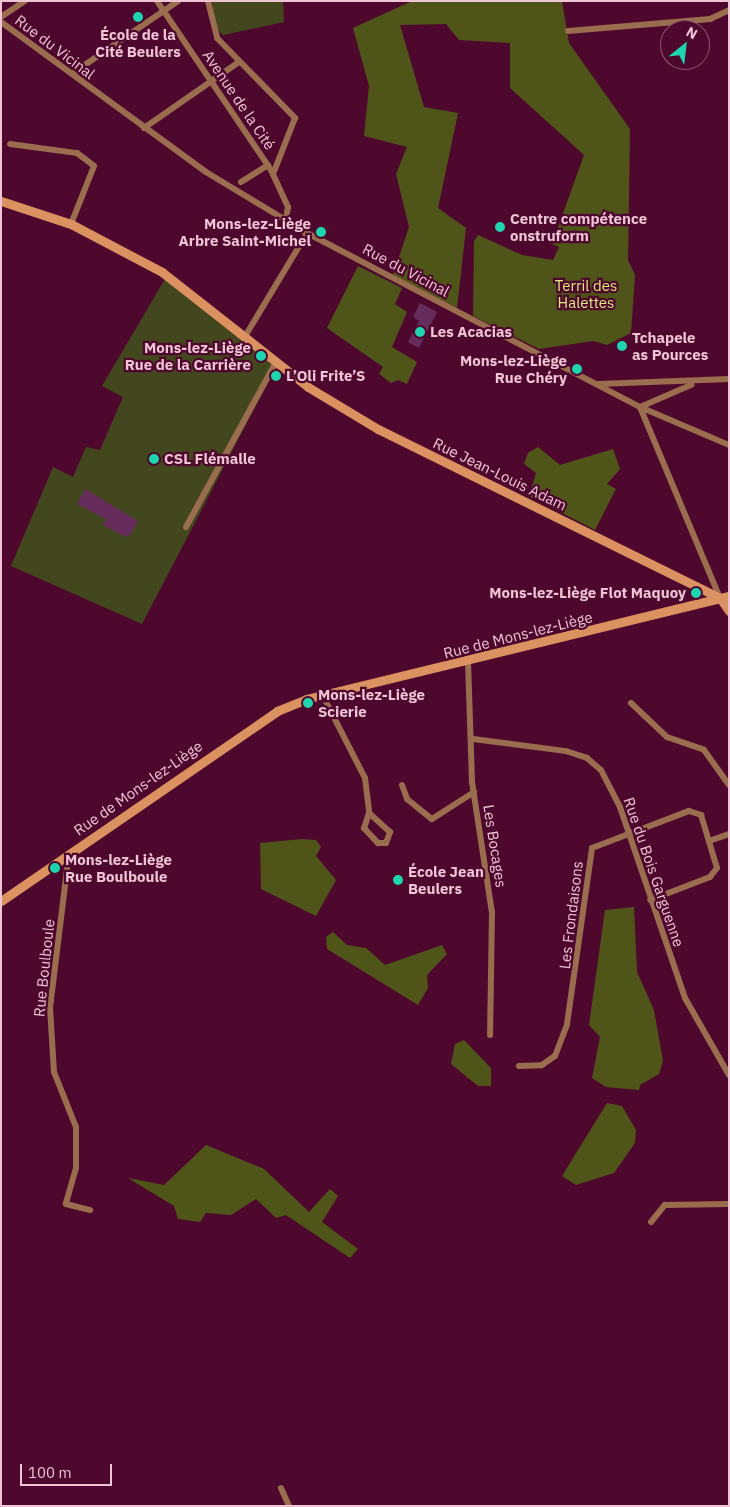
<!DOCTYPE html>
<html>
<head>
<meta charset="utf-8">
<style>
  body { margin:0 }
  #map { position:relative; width:730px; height:1507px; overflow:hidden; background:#4e082d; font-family:"IBM Plex Sans",sans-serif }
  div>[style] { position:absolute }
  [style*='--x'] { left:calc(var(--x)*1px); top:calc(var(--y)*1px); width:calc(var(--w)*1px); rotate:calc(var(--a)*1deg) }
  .green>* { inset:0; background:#43471d }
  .forest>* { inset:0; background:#4f5519 }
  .building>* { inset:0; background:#662c5c }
  .street>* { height:6px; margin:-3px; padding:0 3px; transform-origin:3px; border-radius:3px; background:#9a6d4f }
  .secondary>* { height:9px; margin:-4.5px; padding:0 4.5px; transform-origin:4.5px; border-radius:4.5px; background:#db9260 }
  .dots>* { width:14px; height:14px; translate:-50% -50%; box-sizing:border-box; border:2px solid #4e082d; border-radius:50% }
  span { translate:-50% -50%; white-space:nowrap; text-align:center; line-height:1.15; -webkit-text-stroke:4.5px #4e082d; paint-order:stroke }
  .poi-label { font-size:15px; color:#efc4d4; font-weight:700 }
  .left { translate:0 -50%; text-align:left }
  .right { translate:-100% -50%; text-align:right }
  .street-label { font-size:15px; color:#efc4d4 }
  .park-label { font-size:15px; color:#dde87d }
  .frame { position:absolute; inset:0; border:2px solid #efc4d4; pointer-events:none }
  .north { position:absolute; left:660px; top:20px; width:50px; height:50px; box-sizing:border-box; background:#4e082d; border:1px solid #8e5370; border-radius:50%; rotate:29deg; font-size:14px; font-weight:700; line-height:20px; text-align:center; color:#efc4d4 }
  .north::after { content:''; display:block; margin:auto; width:18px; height:22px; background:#1ed5b0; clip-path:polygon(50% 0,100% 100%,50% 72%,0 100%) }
  .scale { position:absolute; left:20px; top:1464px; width:92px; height:22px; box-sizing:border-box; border:2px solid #efc4d4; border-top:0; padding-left:6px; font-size:15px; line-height:18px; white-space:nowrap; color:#efc4d4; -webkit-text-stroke:4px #4e082d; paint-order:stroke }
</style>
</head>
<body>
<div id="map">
  <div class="green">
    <i style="clip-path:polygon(212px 1px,283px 1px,284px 22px,223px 35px,215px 27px)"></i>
    <i style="clip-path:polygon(165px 279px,276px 367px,142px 624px,11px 566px,53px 467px,73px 477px,86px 447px,100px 450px,123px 397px,102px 386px)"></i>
  </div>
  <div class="forest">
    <i style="clip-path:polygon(412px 1px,562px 1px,569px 43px,630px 129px,628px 260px,635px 275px,631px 333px,607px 345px,593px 341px,539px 349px,473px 316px,474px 241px,478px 235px,522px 255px,553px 260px,559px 247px,552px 244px,584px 155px,510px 88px,510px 43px,459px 40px,446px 24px,400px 25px,424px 107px,458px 113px,438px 208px,466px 228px,457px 308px,393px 275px,409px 227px,396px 174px,407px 147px,364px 136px,369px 86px,353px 28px)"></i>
    <i style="clip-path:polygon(358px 266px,402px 288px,395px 304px,407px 312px,392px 347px,417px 362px,407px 384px,398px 380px,391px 383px,379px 374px,383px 367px,327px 328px)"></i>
    <i style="clip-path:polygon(538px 447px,560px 465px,613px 449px,620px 469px,607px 484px,616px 489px,595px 530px,529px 496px,536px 473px,524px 464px,528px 453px)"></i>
    <i style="clip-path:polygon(302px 839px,316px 840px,321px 847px,316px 856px,336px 880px,316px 916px,261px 889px,260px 843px)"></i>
    <i style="clip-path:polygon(634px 907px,637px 972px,654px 1010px,663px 1061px,659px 1074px,640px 1085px,639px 1090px,606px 1087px,592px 1078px,600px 1037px,589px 1025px,605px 910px)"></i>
    <i style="clip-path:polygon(333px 932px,347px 945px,366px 948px,385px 965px,442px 945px,447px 954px,427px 975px,428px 988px,418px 1005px,327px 949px,326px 937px)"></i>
    <i style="clip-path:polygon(464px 1040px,491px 1068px,491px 1086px,478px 1086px,451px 1064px,455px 1044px)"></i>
    <i style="clip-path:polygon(607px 1103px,622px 1106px,636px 1130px,635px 1143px,614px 1173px,576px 1185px,562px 1176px)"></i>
    <i style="clip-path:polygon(206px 1145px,264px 1169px,309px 1212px,330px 1189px,338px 1196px,322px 1222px,358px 1249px,350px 1258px,286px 1215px,276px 1218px,256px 1199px,231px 1215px,206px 1213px,200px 1222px,178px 1219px,174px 1206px,128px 1178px,164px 1185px)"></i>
  </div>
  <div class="building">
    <i style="clip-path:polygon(420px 303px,437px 312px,419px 348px,408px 342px,419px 321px,413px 317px)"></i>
    <i style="clip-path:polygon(85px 489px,138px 521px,131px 534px,126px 537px,103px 525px,106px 519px,77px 504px)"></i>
  </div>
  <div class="street">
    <i style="--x:157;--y:1;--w:204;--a:56"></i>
    <i style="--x:271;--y:170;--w:41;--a:65.3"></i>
    <i style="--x:288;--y:207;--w:11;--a:100"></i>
    <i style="--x:208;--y:1;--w:38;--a:76"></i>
    <i style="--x:217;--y:38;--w:112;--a:45.7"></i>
    <i style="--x:295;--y:118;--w:60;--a:111.4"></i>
    <i style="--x:1;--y:17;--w:29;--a:-34"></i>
    <i style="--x:1;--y:22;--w:254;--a:36.2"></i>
    <i style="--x:206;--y:172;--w:118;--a:31.1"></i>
    <i style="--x:307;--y:233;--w:376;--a:27.6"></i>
    <i style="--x:640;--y:407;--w:97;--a:23.1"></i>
    <i style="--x:568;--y:31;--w:143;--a:-4.8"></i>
    <i style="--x:710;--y:19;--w:21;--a:-25"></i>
    <i style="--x:73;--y:73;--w:127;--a:-34.4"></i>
    <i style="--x:144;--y:128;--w:116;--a:-34.8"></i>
    <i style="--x:10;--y:144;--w:68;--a:7.7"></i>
    <i style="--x:77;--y:153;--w:21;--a:37"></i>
    <i style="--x:94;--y:166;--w:62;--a:111.6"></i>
    <i style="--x:241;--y:182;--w:32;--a:-32"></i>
    <i style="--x:244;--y:338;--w:122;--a:-59"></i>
    <i style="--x:599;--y:384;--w:130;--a:-2.2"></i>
    <i style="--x:640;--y:407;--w:207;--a:67.3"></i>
    <i style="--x:640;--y:407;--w:56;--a:-23.3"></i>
    <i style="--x:186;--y:527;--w:188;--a:-61.4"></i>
    <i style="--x:468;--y:661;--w:121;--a:88.1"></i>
    <i style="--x:472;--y:782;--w:132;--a:81.3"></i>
    <i style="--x:492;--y:912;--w:123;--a:90.9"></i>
    <i style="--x:323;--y:696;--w:92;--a:62.9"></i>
    <i style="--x:365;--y:778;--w:35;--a:83"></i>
    <i style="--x:369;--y:813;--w:16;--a:108"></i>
    <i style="--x:364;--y:828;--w:21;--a:47"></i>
    <i style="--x:378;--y:843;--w:8;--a:0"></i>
    <i style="--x:386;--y:843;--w:12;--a:-70"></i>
    <i style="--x:390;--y:832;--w:28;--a:-138"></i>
    <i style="--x:631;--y:703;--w:50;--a:43.4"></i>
    <i style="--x:667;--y:737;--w:39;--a:19"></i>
    <i style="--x:704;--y:750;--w:43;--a:54.5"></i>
    <i style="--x:473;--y:739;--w:94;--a:7.4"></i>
    <i style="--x:566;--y:751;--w:22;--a:18"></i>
    <i style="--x:587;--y:758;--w:18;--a:41"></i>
    <i style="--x:601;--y:770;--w:42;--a:62.8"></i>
    <i style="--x:620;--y:807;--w:202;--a:71.2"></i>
    <i style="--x:685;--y:998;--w:89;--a:60.3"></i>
    <i style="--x:402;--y:785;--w:15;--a:70"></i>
    <i style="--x:407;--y:799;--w:32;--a:39"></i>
    <i style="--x:432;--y:819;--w:50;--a:-32.7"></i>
    <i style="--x:709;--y:841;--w:21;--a:-19"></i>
    <i style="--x:69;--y:853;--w:155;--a:97"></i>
    <i style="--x:50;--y:1007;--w:65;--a:86.5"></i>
    <i style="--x:54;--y:1072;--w:59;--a:68.2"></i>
    <i style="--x:76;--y:1127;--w:41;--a:90"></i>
    <i style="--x:76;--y:1168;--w:37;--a:106"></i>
    <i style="--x:66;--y:1204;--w:25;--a:14"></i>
    <i style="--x:519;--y:1066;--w:23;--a:-2"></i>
    <i style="--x:542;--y:1065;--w:16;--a:-35"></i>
    <i style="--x:555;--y:1056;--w:34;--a:-69"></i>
    <i style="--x:567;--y:1024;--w:178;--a:-81.9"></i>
    <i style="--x:592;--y:848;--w:104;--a:-20.9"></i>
    <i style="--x:689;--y:811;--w:13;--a:18"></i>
    <i style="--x:701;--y:815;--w:55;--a:73.2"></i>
    <i style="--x:717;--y:868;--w:11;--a:128"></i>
    <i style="--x:710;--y:877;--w:64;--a:159"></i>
    <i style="--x:651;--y:1222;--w:22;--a:-51"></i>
    <i style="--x:665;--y:1205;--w:64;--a:-0.9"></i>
    <i style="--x:281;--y:1488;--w:20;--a:66"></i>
  </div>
  <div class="secondary">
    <i style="--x:1;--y:201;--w:74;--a:18.2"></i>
    <i style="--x:71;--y:224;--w:103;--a:27.8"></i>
    <i style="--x:162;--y:272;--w:186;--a:38.2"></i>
    <i style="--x:308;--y:387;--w:82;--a:31"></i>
    <i style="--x:378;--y:429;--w:381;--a:26.3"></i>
    <i style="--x:720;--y:598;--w:16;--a:55"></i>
    <i style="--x:1;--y:901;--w:335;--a:-34.5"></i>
    <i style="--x:277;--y:711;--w:31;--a:-22"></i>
    <i style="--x:306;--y:699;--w:435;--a:-13.7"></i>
  </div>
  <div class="dots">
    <i style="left:138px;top:17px;background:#1ed5b0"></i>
    <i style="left:500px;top:227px;background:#1ed5b0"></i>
    <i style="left:321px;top:232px;background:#1ed5b0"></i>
    <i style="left:420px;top:332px;background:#1ed5b0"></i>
    <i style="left:622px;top:346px;background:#1ed5b0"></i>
    <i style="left:261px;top:356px;background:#1ed5b0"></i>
    <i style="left:577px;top:369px;background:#1ed5b0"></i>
    <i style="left:276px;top:376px;background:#1ed5b0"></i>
    <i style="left:154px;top:459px;background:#1ed5b0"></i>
    <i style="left:696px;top:593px;background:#1ed5b0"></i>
    <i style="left:308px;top:703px;background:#1ed5b0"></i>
    <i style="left:55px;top:868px;background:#1ed5b0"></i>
    <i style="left:398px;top:880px;background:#1ed5b0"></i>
  </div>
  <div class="poi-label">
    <span style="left:138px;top:43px">École de la<br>Cité Beulers</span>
    <span class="left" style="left:510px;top:227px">Centre compétence<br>onstruform</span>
    <span class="right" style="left:311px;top:232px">Mons-lez-Liège<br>Arbre Saint-Michel</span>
    <span class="left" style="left:430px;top:332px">Les Acacias</span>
    <span class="left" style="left:632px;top:346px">Tchapele<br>as Pources</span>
    <span class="right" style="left:251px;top:356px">Mons-lez-Liège<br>Rue de la Carrière</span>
    <span class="right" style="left:567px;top:369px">Mons-lez-Liège<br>Rue Chéry</span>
    <span class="left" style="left:286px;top:376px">L’Oli Frite’S</span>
    <span class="left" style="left:164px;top:459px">CSL Flémalle</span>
    <span class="right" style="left:686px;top:593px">Mons-lez-Liège Flot Maquoy</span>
    <span class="left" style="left:318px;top:703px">Mons-lez-Liège<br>Scierie</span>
    <span class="left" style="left:65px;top:868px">Mons-lez-Liège<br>Rue Boulboule</span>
    <span class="left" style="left:408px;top:880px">École Jean<br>Beulers</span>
  </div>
  <div class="street-label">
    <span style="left:55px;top:47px;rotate:37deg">Rue du Vicinal</span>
    <span style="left:239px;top:100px;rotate:56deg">Avenue de la Cité</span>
    <span style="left:406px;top:270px;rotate:28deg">Rue du Vicinal</span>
    <span style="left:500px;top:474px;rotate:26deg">Rue Jean-Louis Adam</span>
    <span style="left:518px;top:635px;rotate:-14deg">Rue de Mons-lez-Liège</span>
    <span style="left:138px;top:788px;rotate:-35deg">Rue de Mons-lez-Liège</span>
    <span style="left:495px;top:846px;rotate:81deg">Les Bocages</span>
    <span style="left:654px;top:872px;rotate:71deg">Rue du Bois Garguenne</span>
    <span style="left:571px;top:915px;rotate:-83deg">Les Frondaisons</span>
    <span style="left:44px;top:968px;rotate:-84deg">Rue Boulboule</span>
  </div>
  <div class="park-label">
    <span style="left:586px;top:294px">Terril des<br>Halettes</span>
  </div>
  <div class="frame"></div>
  <div class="north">N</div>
  <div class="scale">100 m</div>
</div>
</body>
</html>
